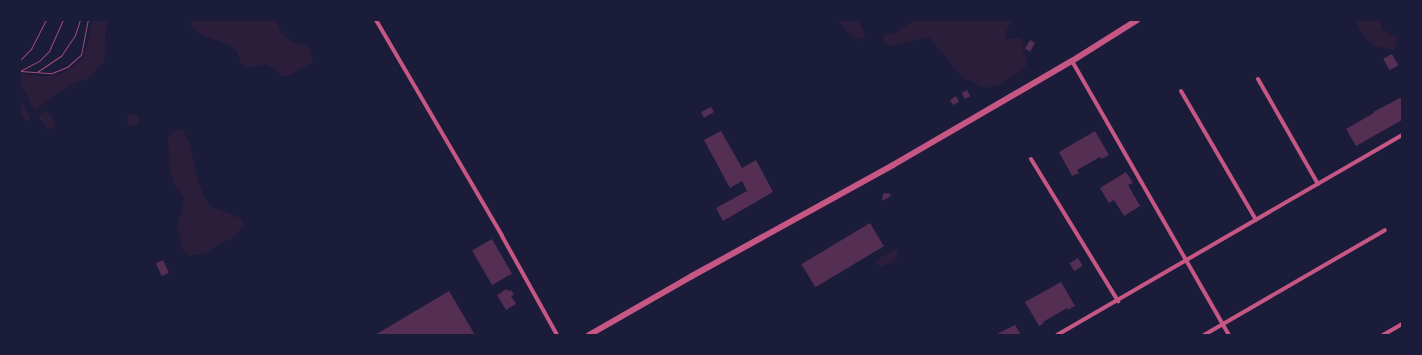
<!DOCTYPE html>
<html>
<head>
<meta charset="utf-8">
<style>
  body { margin:0 }
  #map { position:relative; width:1422px; height:355px; overflow:hidden; background:#1b1b3a; font-family:"IBM Plex Sans",sans-serif }
  div>[style] { position:absolute }
  [style*='--x'] { left:calc(var(--x)*1px); top:calc(var(--y)*1px); width:calc(var(--w)*1px); rotate:calc(var(--a)*1deg) }
  .green>* { inset:0; background:#2a1e3b }
  .round { border-radius:50% }
  .building>* { inset:0; background:#542f53; transform-origin:0 0 }
  .minor>* { height:4px; margin:-2px; padding:0 2px; transform-origin:2px; border-radius:2px; background:#c65784 }
  .tertiary>* { height:6px; margin:-3px; padding:0 3px; transform-origin:3px; border-radius:3px; background:#c65784 }
  .tram>* { height:1px; margin:-0.5px; padding:0 0.5px; transform-origin:0.5px; border-radius:0.5px; background:#a44b75 }
  span { translate:-50% -50%; white-space:nowrap; text-align:center; line-height:1.15; -webkit-text-stroke:4px #1b1b3a; paint-order:stroke }
  .frame { position:absolute; inset:0; border:21px solid #1b1b3a; pointer-events:none }
</style>
</head>
<body>
<div id="map">
  <div class="green">
    <i style="clip-path:polygon(93px 20px,108px 20px,105px 34px,106px 55px,104px 62px,89px 78px,77px 82px,57px 94px,34px 111px,21px 84px,20px 74px,46px 76px,60px 74px,71px 68px,84px 58px)"></i>
    <i style="clip-path:polygon(191px 20px,203px 20px,205px 22px,211px 20px,276px 20px,282px 33px,292px 42px,309px 47px,313px 62px,288px 76px,281px 76px,274px 68px,265px 64px,247px 68px,241px 63px,237px 51px,226px 44px,202px 35px,190px 25px)"></i>
    <i style="clip-path:polygon(838px 20px,858px 20px,866px 36px,862px 41px,847px 32px)"></i>
    <i style="clip-path:polygon(914px 20px,1013px 20px,1005px 33px,1007px 39px,1020px 38px,1023px 42px,1023px 52px,1027px 60px,1026px 66px,1022px 70px,1000px 85px,985px 88px,963px 78px,929px 37px,889px 46px,883px 42px,884px 34px,893px 34px)"></i>
    <i style="clip-path:polygon(1355px 20px,1382px 20px,1381px 29px,1398px 38px,1395px 50px,1373px 46px,1361px 32px)"></i>
    <i style="clip-path:polygon(20px 97px,31px 119px,26px 121px,20px 112px)"></i>
    <i style="clip-path:polygon(45px 111px,51px 115px,55px 123px,54px 127px,48px 130px,39px 119px,40px 115px)"></i>
    <i class="round" style="left:127px;top:114px;width:12px;height:12px"></i>
    <i style="clip-path:polygon(176px 129px,184px 131px,189px 142px,199px 184px,209px 206px,243px 219px,244px 225px,234px 237px,205px 253px,189px 256px,182px 249px,177px 225px,182px 211px,184px 197px,176px 188px,170px 172px,168px 138px)"></i>
    <i style="clip-path:polygon(895px 249px,898px 252px,897px 259px,882px 267px,877px 265px,876px 260px)"></i>
  </div>
  <div class="building">
    <i style="left:1030px;top:40px;width:6px;height:10px;rotate:31deg"></i>
    <i style="left:1392px;top:54px;width:13px;height:10px;rotate:61deg"></i>
    <i style="left:967px;top:90px;width:7px;height:6px;rotate:63deg"></i>
    <i style="clip-path:polygon(956px 96px,959px 102px,953px 105px,950px 100px)"></i>
    <i style="clip-path:polygon(1402px 97px,1402px 120px,1356px 146px,1346px 129px,1374px 113px,1373px 112px)"></i>
    <i style="clip-path:polygon(711px 107px,714px 112px,704px 118px,701px 112px)"></i>
    <i style="clip-path:polygon(721px 131px,742px 168px,756px 160px,773px 192px,723px 221px,716px 208px,747px 191px,742px 181px,730px 188px,704px 140px)"></i>
    <i style="clip-path:polygon(1095px 131px,1109px 155px,1102px 159px,1100px 157px,1077px 170px,1079px 173px,1072px 176px,1059px 152px)"></i>
    <i style="clip-path:polygon(1126px 172px,1133px 183px,1128px 185px,1140px 206px,1124px 216px,1114px 200px,1109px 203px,1100px 188px)"></i>
    <i style="clip-path:polygon(886px 193px,890px 194px,891px 196px,882px 201px,883px 194px)"></i>
    <i style="left:870px;top:223px;width:27px;height:80px;rotate:59deg"></i>
    <i style="left:492px;top:239px;width:40px;height:23px;rotate:60deg"></i>
    <i style="left:1078px;top:258px;width:9px;height:10px;rotate:58deg"></i>
    <i style="left:163px;top:260px;width:14px;height:8px;rotate:65deg"></i>
    <i style="clip-path:polygon(1061px 282px,1075px 306px,1068px 310px,1067px 308px,1043px 322px,1044px 323px,1039px 326px,1025px 302px)"></i>
    <i style="clip-path:polygon(507px 289px,508px 291px,511px 290px,514px 295px,511px 296px,516px 304px,506px 310px,497px 295px)"></i>
    <i style="clip-path:polygon(449px 291px,475px 335px,375px 335px)"></i>
    <i style="clip-path:polygon(1015px 325px,1021px 335px,996px 335px,999px 333px)"></i>
  </div>
  <div class="minor">
    <i style="--x:376;--y:20;--w:250;--a:59.7"></i>
    <i style="--x:502;--y:236;--w:113;--a:60.9"></i>
    <i style="--x:1072;--y:61;--w:316;--a:60.2"></i>
    <i style="--x:1258;--y:79;--w:121;--a:60.3"></i>
    <i style="--x:1181;--y:91;--w:149;--a:59.8"></i>
    <i style="--x:1031;--y:159;--w:167;--a:58.5"></i>
    <i style="--x:1057;--y:335;--w:399;--a:-30.1"></i>
    <i style="--x:1204;--y:335;--w:209;--a:-30.1"></i>
    <i style="--x:1383;--y:335;--w:22;--a:-30"></i>
  </div>
  <div class="tertiary">
    <i style="--x:589;--y:335;--w:119;--a:-29.8"></i>
    <i style="--x:692;--y:276;--w:230;--a:-28.9"></i>
    <i style="--x:893;--y:165;--w:207;--a:-30.2"></i>
    <i style="--x:1072;--y:61;--w:77;--a:-32.2"></i>
  </div>
  <div class="tram">
    <i style="--x:20;--y:60;--w:16;--a:-45"></i>
    <i style="--x:31;--y:49;--w:33;--a:-63"></i>
    <i style="--x:20;--y:71;--w:32;--a:4"></i>
    <i style="--x:52;--y:73;--w:16;--a:-22"></i>
    <i style="--x:67;--y:67;--w:18;--a:-41"></i>
    <i style="--x:81;--y:55;--w:36;--a:-79"></i>
    <i style="--x:20;--y:71;--w:21;--a:-28"></i>
    <i style="--x:39;--y:61;--w:14;--a:-45"></i>
    <i style="--x:49;--y:51;--w:34;--a:-66"></i>
    <i style="--x:37;--y:72;--w:29;--a:-34"></i>
    <i style="--x:61;--y:56;--w:25;--a:-56"></i>
    <i style="--x:75;--y:35;--w:16;--a:-72"></i>
  </div>
  <div class="frame"></div>
</div>
</body>
</html>
